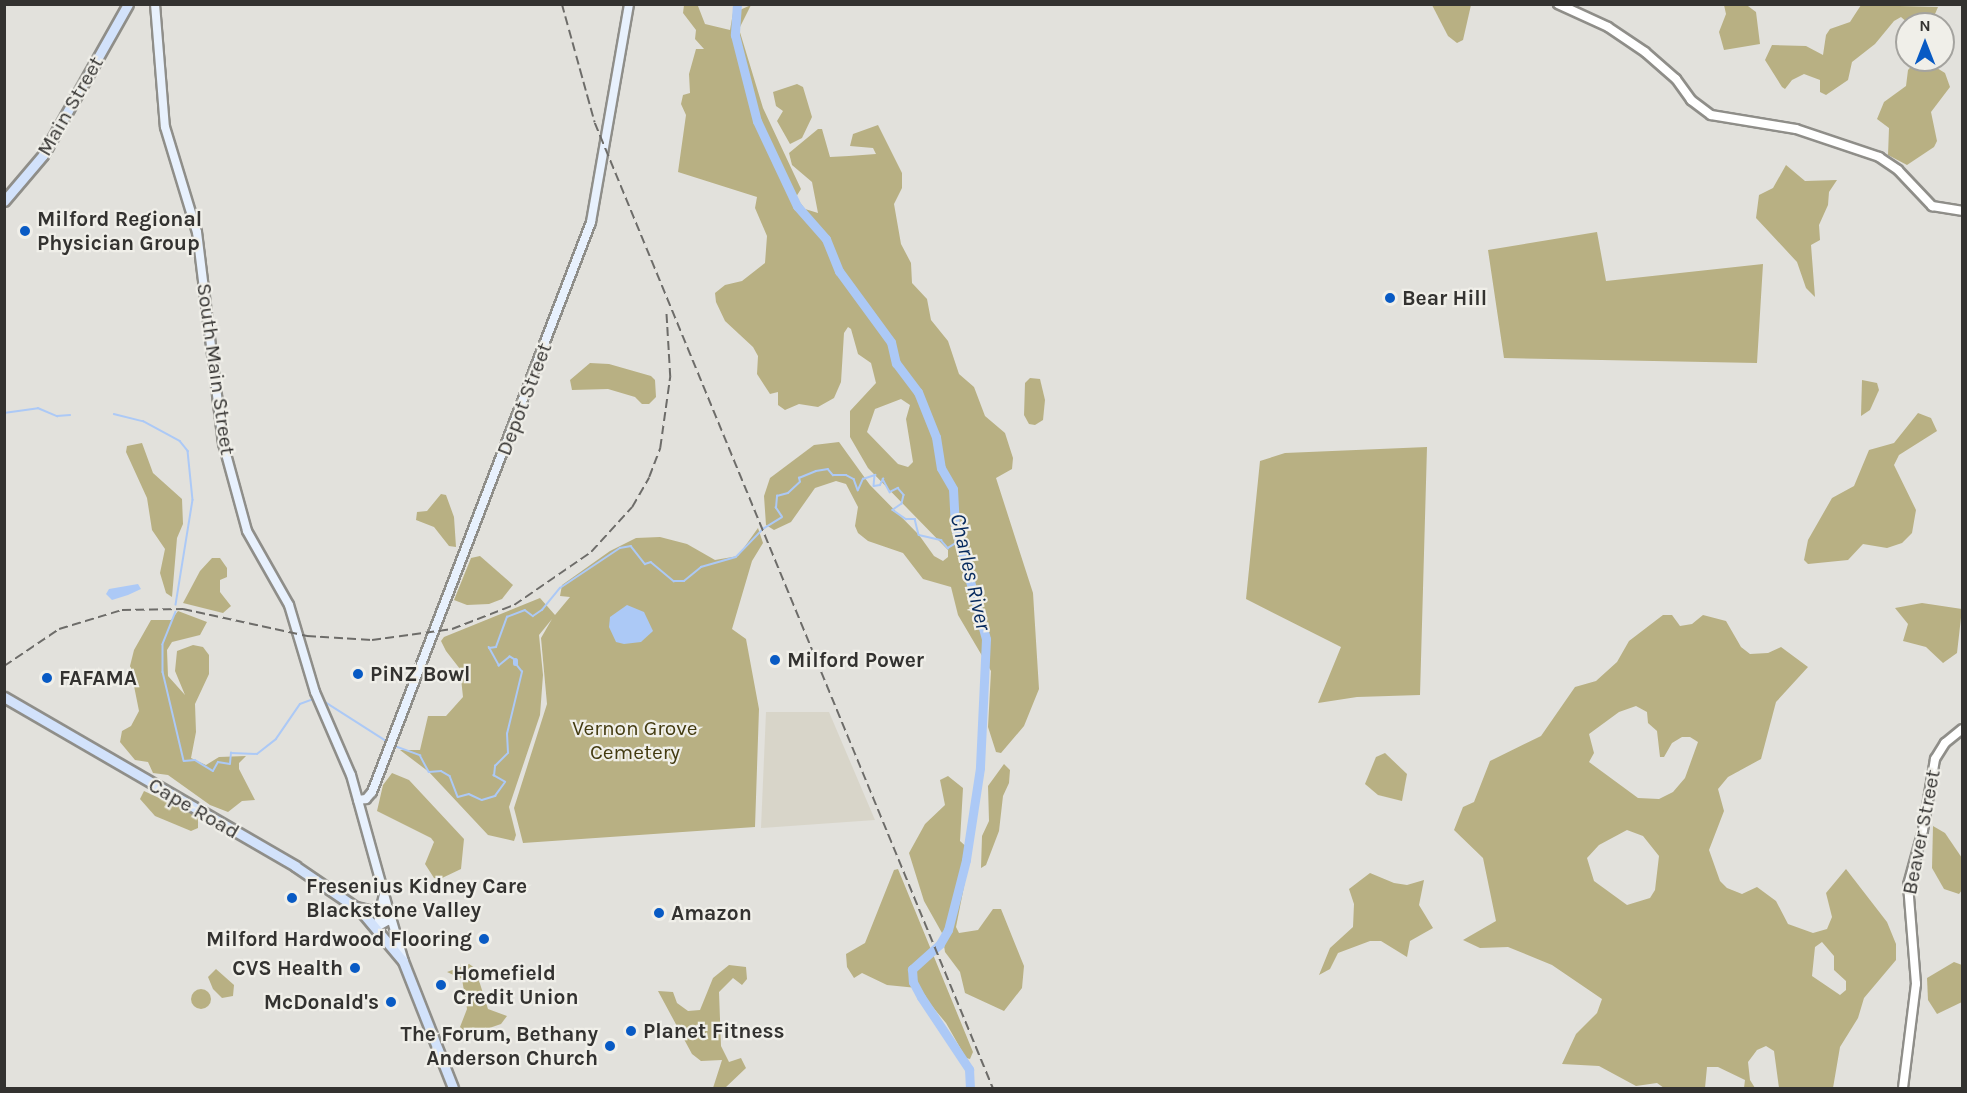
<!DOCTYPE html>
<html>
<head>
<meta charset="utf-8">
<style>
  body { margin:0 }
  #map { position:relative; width:1967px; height:1093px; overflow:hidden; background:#e2e1dc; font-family:Karla,sans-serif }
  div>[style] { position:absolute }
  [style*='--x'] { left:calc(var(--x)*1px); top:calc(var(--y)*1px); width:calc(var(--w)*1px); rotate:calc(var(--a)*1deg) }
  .built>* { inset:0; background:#d8d5c9 }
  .green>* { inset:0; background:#b8b083 }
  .round { border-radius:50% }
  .water>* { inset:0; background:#acc9f6 }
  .stream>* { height:1.5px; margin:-0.75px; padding:0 0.75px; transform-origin:0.75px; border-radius:0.75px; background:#acc9f6 }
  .canal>* { height:5px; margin:-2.5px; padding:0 2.5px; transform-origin:2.5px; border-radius:2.5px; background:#acc9f6 }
  .river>* { height:9px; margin:-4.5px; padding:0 4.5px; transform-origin:4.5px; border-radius:4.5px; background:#acc9f6 }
  .roads { filter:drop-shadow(2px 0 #8f8e89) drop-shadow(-2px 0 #8f8e89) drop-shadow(0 2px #8f8e89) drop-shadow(0 -2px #8f8e89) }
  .tertiary>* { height:8px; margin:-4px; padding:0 4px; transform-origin:4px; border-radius:4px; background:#fff }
  .secondary>* { height:8px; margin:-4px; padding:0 4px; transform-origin:4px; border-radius:4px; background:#e8f1fd }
  .primary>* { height:9px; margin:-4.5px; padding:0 4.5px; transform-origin:4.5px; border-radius:4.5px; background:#d2e2fb }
  .rail>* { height:1.5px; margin-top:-0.75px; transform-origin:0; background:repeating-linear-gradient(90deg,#6d6c69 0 9px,transparent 0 13.5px) }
  .dots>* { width:16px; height:16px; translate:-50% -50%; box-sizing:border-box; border:3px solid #f0efe9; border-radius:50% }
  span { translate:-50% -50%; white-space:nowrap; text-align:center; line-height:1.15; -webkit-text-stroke:4.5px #f0efe9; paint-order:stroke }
  .street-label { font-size:21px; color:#333230 }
  .poi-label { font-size:21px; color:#333230; font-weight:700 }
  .left { translate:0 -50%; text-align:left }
  .right { translate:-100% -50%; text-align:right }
  .park-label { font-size:21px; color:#433b11 }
  .water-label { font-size:22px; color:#05295d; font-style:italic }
  .frame { position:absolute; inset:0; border:6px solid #333230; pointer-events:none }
  .north { position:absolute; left:1895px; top:12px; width:60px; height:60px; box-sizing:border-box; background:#f0efe9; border:2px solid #a4a39f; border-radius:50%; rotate:0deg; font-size:16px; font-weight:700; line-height:24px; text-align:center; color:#333230 }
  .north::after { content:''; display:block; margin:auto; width:21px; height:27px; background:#085ac4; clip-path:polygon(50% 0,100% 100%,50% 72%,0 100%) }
</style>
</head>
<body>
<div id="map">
  <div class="built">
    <i style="clip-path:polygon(766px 712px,829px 712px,875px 820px,761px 828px)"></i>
  </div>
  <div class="green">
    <i style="clip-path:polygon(evenodd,684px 5px,698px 6px,705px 24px,730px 30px,733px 13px,751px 5px,739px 29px,763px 108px,801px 189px,796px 197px,805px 209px,818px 213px,812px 182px,792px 165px,789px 153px,818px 129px,822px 129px,830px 157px,849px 156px,876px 154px,873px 148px,850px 146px,853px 134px,878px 125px,902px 173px,902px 188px,894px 204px,901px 244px,911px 263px,912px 283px,927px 299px,931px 320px,948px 341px,959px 374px,974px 387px,985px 416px,1005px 433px,1013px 458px,1012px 469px,996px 478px,1033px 593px,1039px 689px,1024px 726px,1001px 753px,996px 752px,988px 727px,991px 671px,958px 615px,951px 587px,923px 579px,903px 553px,868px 541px,858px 533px,855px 526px,858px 507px,846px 484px,836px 481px,815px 488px,791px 522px,774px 530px,766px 525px,764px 496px,770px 478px,814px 445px,839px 442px,870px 485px,919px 535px,934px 556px,943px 561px,948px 557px,948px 550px,868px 468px,850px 437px,850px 411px,876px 383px,871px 363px,858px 354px,851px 329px,848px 327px,844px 333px,841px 382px,834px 398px,818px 407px,799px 404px,785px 410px,778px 405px,778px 392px,770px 394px,757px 374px,758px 356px,753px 347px,725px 321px,716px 302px,715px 293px,725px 285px,742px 281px,765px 263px,767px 236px,755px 208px,757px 197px,678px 172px,686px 115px,681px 104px,683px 95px,690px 93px,689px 74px,696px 49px,704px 49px,695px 39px,696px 30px,683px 13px,684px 5px,901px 399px,910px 405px,906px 419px,913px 462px,908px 467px,898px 464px,867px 432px,875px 409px,901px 399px)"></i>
    <i style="clip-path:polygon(1432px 5px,1471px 5px,1463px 40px,1457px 43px,1448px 36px)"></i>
    <i style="clip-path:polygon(1724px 5px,1748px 6px,1756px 12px,1760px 44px,1724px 50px,1719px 32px,1726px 14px)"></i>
    <i style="clip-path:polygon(1861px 5px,1938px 7px,1935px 14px,1925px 17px,1924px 24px,1909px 24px,1901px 17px,1894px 21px,1875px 44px,1852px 62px,1848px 80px,1826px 95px,1820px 92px,1820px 80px,1804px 74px,1792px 80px,1785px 89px,1782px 87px,1765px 60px,1772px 45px,1806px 46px,1823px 55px,1826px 35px,1830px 29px,1850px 22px)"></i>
    <i style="clip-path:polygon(1917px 60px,1924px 60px,1945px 73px,1950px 87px,1931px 112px,1937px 141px,1934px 147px,1907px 165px,1888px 155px,1889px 128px,1877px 119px,1884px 102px,1906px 86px,1908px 70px)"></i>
    <i style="clip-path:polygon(797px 84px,803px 87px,812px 117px,802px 138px,790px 144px,777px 121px,783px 111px,776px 106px,773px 92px)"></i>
    <i style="clip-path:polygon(1786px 165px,1805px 181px,1837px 180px,1829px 192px,1828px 205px,1819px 225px,1820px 240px,1811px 245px,1815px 297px,1806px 288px,1797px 262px,1756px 218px,1759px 195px,1773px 188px)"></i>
    <i style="clip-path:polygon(1597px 232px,1606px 281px,1763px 264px,1757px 363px,1504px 358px,1488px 250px)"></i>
    <i style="clip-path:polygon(590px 363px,609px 364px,651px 376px,655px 380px,656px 397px,649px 404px,642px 404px,635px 397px,608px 389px,572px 390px,570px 380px)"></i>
    <i style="clip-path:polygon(1030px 378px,1040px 379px,1045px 400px,1043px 420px,1035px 425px,1029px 424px,1024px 415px,1025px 383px)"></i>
    <i style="clip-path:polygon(1862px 380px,1877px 383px,1879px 390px,1870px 410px,1861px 416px)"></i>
    <i style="clip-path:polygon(1918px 413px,1931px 418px,1937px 431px,1899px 455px,1894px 465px,1916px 510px,1912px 533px,1902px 543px,1887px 548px,1863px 544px,1848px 560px,1808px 564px,1804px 560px,1808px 540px,1832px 498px,1854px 486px,1869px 450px,1894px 443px)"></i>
    <i style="clip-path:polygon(142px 443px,153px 473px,182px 499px,183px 524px,177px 538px,172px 597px,166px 593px,160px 573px,165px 549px,152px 530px,147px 498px,126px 452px,127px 446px)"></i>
    <i style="clip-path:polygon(1427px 447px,1420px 695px,1357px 697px,1318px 703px,1341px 647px,1246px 599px,1260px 461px,1285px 453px)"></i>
    <i style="clip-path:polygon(441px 494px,446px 495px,454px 517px,456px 547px,449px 546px,434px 527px,416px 520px,417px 512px,427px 511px)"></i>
    <i style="clip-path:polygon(758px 528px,763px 543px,752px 561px,732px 629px,746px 639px,759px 709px,755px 827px,523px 843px,514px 808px,547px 704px,541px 638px,552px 619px,539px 635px,543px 675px,540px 715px,509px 807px,516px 835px,514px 841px,488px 835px,429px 772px,400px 750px,420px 750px,428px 716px,446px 716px,463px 697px,460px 669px,446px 651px,441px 641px,444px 637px,540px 598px,555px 615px,570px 597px,560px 596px,562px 585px,610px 551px,636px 538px,660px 537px,687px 544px,715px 560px,738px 556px)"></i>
    <i style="clip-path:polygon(480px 556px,513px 585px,502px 599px,489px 604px,467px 605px,454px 600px,471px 558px)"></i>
    <i style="clip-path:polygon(212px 558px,220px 558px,227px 568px,227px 577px,220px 580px,220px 592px,231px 606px,223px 613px,183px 603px,200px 571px)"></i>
    <i style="clip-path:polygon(1922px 603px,1962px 609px,1957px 653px,1943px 663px,1926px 647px,1903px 641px,1908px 624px,1895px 608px)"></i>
    <i style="clip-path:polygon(178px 611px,207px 622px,200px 635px,172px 642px,167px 650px,168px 676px,185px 695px,175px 671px,177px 651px,193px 645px,203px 647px,209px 655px,209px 674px,195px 704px,196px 732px,191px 758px,206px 765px,219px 757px,246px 756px,239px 763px,239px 769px,255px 800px,242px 801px,228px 812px,210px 805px,168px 775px,153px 773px,148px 762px,135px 760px,120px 742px,122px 731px,131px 726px,139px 711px,130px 666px,134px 650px,151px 620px,171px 620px)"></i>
    <i style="clip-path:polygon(evenodd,1663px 615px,1672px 615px,1680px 626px,1692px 624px,1703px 615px,1726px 621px,1741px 647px,1750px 654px,1768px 653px,1781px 647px,1808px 667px,1776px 702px,1761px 759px,1728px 777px,1718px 789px,1724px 811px,1709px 850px,1720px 881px,1727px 888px,1742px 894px,1757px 887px,1776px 901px,1788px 924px,1813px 933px,1827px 929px,1832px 917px,1826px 893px,1846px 869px,1887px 922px,1896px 944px,1896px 960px,1864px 998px,1858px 1018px,1840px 1047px,1833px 1088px,1779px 1088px,1774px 1051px,1766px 1046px,1757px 1050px,1748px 1062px,1750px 1080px,1755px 1088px,1744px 1088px,1745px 1080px,1718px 1067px,1707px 1067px,1705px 1088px,1664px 1088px,1657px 1083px,1636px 1086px,1599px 1066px,1562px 1064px,1576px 1034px,1597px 1013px,1602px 999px,1552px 965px,1508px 947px,1480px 948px,1463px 940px,1496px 921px,1483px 858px,1454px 830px,1463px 807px,1474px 802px,1490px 761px,1541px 736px,1575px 687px,1596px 681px,1617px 662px,1629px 641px,1663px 615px,1636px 706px,1647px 712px,1648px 723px,1657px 731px,1660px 757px,1664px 757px,1672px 743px,1682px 737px,1690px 737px,1698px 742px,1685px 778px,1673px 792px,1659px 799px,1638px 798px,1589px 762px,1594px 753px,1589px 734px,1619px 712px,1636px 706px,1663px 615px,1627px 830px,1643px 836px,1659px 856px,1655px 890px,1650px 898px,1627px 905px,1594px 881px,1587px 858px,1599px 845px,1627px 830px,1663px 615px,1822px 942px,1834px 956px,1834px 970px,1846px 981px,1846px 990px,1840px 995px,1812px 976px,1815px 947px,1822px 942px)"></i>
    <i style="clip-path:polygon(1385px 753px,1407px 774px,1402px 801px,1378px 795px,1365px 784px,1376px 757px)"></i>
    <i style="clip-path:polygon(1004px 764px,1010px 770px,1009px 783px,1003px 796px,999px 831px,986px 865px,981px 868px,982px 836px,989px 821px,988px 786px)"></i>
    <i style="clip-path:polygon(392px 773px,409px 780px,464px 839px,461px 869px,440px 879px,434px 878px,425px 864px,434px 842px,431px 838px,377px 811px,383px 785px)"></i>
    <i style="clip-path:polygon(948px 776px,963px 788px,960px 841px,971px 851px,956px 927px,959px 933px,978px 930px,993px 909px,1001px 909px,1024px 966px,1022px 988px,1004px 1011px,965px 993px,960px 972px,945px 952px,942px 933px,924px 901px,909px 853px,925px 824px,945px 805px,940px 780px)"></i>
    <i style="clip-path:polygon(144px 791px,198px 816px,198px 828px,191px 831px,155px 816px,140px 799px)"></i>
    <i style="clip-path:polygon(1933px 826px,1945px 833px,1962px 858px,1962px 890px,1959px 894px,1944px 889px,1932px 868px)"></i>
    <i style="clip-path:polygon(898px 869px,973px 1052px,970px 1059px,966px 1058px,946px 1023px,917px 988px,887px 985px,862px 973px,854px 978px,847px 967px,846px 954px,865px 943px,894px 870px)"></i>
    <i style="clip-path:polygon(1370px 873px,1394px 883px,1407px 885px,1424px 880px,1419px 905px,1433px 928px,1410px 941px,1407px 957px,1381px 941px,1370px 941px,1338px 953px,1330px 969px,1319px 975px,1330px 948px,1353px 927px,1354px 904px,1349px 889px)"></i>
    <i style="clip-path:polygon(1954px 962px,1962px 965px,1962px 1002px,1937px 1014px,1928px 1000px,1927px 978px)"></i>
    <i style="clip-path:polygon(469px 964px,475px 968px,488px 1009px,507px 1016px,501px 1024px,469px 1035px,460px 1027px,467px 1009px,462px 979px,447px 972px)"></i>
    <i style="clip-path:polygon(729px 965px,746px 967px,747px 979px,742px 985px,733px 978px,719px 992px,721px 1046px,729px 1062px,741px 1058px,746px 1068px,725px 1088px,713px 1088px,722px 1060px,701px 1061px,692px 1054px,658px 991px,673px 992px,677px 1003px,688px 1011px,700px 1010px,713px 978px)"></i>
    <i style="clip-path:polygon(216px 969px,234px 985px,233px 996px,222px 998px,213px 989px,208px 977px)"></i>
    <i class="round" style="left:191px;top:989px;width:20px;height:20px"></i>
  </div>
  <div class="water">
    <i style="clip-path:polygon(138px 584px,141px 589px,128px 595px,112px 600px,106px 594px,109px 589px)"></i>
    <i style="clip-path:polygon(627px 605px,644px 612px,653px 631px,641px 642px,624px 644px,616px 642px,609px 627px,610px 617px)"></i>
  </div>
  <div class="stream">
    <i style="--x:4;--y:413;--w:34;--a:-8"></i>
    <i style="--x:38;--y:408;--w:21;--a:23"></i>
    <i style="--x:57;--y:416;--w:13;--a:-4"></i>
    <i style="--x:114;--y:414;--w:30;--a:14"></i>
    <i style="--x:143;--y:421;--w:42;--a:28.4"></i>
    <i style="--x:180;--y:441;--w:13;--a:51"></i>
    <i style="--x:188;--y:451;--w:49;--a:84.2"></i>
    <i style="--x:193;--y:500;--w:106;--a:99.2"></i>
    <i style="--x:176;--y:612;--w:35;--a:112"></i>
    <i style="--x:163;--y:645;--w:27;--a:90"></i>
    <i style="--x:163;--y:672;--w:91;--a:76.7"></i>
    <i style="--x:184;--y:761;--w:11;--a:-5"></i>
    <i style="--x:195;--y:760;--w:21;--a:31"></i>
    <i style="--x:213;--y:771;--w:10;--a:-61"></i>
    <i style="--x:218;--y:762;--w:12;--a:9"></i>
    <i style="--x:230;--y:764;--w:11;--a:-85"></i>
    <i style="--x:231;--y:753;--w:26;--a:2"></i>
    <i style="--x:257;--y:754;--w:24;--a:-38"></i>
    <i style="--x:276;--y:739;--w:42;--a:-55.6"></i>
    <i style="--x:300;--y:704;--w:15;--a:-20"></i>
    <i style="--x:515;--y:660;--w:6;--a:-149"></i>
    <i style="--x:510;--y:657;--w:14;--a:141"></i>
    <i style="--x:499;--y:666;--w:21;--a:-119"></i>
    <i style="--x:489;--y:648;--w:7;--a:-8"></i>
    <i style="--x:496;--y:647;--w:32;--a:-70"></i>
    <i style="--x:507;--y:617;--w:19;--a:-21"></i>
    <i style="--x:525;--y:610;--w:10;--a:37"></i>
    <i style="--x:533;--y:616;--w:11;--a:-34"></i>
    <i style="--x:542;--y:610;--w:28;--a:-51"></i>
    <i style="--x:560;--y:588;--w:72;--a:-33.7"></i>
    <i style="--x:620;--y:548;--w:11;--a:-10"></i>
    <i style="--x:631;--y:546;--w:23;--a:52"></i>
    <i style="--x:645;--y:564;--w:6;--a:-18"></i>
    <i style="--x:651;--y:562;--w:30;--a:40"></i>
    <i style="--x:674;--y:581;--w:10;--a:0"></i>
    <i style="--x:684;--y:581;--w:22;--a:-39"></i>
    <i style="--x:701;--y:567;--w:36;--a:-16"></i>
    <i style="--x:736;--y:557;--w:39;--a:-46"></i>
    <i style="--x:763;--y:529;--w:22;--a:-32"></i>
    <i style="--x:782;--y:517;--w:11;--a:-124"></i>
    <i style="--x:776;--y:508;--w:12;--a:-85"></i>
    <i style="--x:777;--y:496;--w:11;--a:-15"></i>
    <i style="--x:788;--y:493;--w:16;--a:-43"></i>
    <i style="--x:800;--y:482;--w:4;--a:-104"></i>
    <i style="--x:799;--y:478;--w:18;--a:-22"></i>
    <i style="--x:816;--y:471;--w:12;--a:-9"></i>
    <i style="--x:828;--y:469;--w:8;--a:50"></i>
    <i style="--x:833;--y:475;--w:13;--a:0"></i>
    <i style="--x:846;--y:475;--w:9;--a:27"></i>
    <i style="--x:854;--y:479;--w:12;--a:70"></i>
    <i style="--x:858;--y:490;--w:12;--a:-66"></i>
    <i style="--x:863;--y:479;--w:13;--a:-18"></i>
    <i style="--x:875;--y:475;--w:11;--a:95"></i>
    <i style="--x:874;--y:486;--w:6;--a:-9"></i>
    <i style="--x:880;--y:485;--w:7;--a:-63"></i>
    <i style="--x:883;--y:479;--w:15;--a:62"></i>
    <i style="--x:890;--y:492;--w:9;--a:-27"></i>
    <i style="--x:898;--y:488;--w:9;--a:49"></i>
    <i style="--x:904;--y:495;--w:9;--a:103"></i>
    <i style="--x:902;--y:504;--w:11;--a:146"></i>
    <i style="--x:893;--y:510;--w:16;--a:35"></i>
    <i style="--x:906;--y:519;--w:9;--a:0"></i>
    <i style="--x:915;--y:519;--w:16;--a:76"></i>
    <i style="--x:919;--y:535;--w:23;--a:13"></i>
    <i style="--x:941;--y:540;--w:11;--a:49"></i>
    <i style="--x:948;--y:548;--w:9;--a:-32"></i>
    <i style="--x:956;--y:543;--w:6;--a:39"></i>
    <i style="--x:322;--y:700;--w:78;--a:32.5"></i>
    <i style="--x:395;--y:746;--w:27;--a:20"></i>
    <i style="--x:420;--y:755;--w:19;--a:62"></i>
    <i style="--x:429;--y:772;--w:12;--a:-5"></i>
    <i style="--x:441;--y:771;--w:10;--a:29"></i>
    <i style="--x:450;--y:776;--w:22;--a:69"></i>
    <i style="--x:458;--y:797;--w:11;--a:-15"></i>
    <i style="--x:469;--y:794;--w:14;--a:25"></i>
    <i style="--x:482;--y:800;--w:14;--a:-17"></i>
    <i style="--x:495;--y:796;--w:17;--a:-54"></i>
    <i style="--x:505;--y:782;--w:13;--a:-151"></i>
    <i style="--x:494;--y:776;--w:10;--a:-84"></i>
    <i style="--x:495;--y:766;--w:18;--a:-45"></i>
    <i style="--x:508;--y:753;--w:19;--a:-93"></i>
    <i style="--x:507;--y:734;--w:64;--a:-76.4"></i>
    <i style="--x:522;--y:672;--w:11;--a:-128"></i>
  </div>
  <div class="canal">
    <i style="--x:515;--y:660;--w:3;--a:90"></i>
  </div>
  <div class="river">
    <i style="--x:737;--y:4;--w:31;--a:94"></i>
    <i style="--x:735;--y:35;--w:89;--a:75.7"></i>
    <i style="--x:757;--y:121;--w:94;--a:64.8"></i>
    <i style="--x:797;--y:206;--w:44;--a:48.7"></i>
    <i style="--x:826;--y:239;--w:35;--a:68"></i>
    <i style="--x:839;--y:271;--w:88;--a:53.8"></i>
    <i style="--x:891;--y:342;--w:22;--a:77"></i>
    <i style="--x:896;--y:363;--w:36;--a:53"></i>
    <i style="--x:918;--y:392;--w:48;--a:68.2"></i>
    <i style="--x:936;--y:437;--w:31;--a:81"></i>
    <i style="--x:941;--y:468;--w:24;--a:60"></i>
    <i style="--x:953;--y:489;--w:38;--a:87"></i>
    <i style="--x:955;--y:527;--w:116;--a:74.5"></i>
    <i style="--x:986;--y:639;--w:129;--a:92.7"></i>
    <i style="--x:980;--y:768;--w:93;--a:98.7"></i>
    <i style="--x:966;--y:860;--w:72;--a:104.4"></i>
    <i style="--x:948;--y:930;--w:16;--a:120"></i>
    <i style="--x:940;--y:944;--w:38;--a:138"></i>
    <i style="--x:912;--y:969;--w:13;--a:86"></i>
    <i style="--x:913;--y:982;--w:17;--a:62"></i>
    <i style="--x:921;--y:997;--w:87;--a:56.3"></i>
    <i style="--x:969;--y:1069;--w:19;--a:87"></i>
  </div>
  <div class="roads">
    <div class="tertiary">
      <i style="--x:1558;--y:4;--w:55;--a:24.7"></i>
      <i style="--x:1608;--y:27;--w:45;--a:34"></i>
      <i style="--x:1645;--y:52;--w:41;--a:41.1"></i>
      <i style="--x:1676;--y:79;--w:26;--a:54"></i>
      <i style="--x:1691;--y:100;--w:25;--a:37"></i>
      <i style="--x:1711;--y:115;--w:86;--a:9.4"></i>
      <i style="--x:1796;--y:129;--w:88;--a:18.6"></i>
      <i style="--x:1879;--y:157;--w:23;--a:34"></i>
      <i style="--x:1898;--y:170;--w:50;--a:46.6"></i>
      <i style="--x:1932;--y:206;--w:30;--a:9"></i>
      <i style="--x:1903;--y:1088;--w:105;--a:-82.9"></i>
      <i style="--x:1916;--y:984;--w:99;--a:-94.6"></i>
      <i style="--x:1908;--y:885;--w:57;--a:-74.7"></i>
      <i style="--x:1923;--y:830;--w:72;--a:-80.4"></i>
      <i style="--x:1935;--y:759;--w:19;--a:-58"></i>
      <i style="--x:1945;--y:743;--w:22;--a:-39"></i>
    </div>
    <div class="secondary">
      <i style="--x:155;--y:4;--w:123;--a:85.4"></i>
      <i style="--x:165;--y:127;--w:110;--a:73.1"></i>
      <i style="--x:197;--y:232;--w:213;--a:83"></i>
      <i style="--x:223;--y:443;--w:91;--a:74.7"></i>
      <i style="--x:247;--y:531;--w:85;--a:60.4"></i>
      <i style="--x:289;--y:605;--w:91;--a:73.4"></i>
      <i style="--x:315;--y:692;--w:90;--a:66.6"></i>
      <i style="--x:351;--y:775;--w:142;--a:74.5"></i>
      <i style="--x:389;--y:912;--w:9;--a:103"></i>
      <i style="--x:387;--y:921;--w:12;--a:149"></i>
      <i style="--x:358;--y:800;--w:8;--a:-7"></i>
      <i style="--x:366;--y:799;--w:9;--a:-49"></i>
      <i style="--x:372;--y:792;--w:611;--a:-68.98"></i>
      <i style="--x:591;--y:222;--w:221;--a:-80.1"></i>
      <i style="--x:356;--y:907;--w:17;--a:13"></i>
      <i style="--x:373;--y:911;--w:11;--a:-34"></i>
      <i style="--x:390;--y:914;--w:50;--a:73.7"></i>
      <i style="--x:377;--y:927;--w:30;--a:-78"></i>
    </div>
    <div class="primary">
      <i style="--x:4;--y:201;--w:60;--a:-49.7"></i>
      <i style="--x:43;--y:155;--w:173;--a:-60.6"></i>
      <i style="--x:4;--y:697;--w:337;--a:30.1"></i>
      <i style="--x:295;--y:866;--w:80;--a:34.3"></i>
      <i style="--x:361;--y:911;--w:65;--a:50"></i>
      <i style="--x:403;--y:961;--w:136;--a:68.5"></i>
    </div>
  </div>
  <div class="rail">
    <i style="--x:562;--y:4;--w:123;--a:74.5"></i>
    <i style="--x:595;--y:123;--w:1044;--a:67.59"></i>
    <i style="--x:4;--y:666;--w:66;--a:-33.9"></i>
    <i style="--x:59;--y:629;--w:66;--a:-16.8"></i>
    <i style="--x:122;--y:610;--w:61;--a:-0.9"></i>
    <i style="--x:183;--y:609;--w:127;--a:12.3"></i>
    <i style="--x:307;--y:636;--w:65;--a:3.5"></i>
    <i style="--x:372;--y:640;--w:81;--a:-7.8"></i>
    <i style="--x:452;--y:629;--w:66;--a:-21.2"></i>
    <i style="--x:514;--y:605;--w:93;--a:-34.5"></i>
    <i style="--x:591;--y:552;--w:61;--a:-47.7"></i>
    <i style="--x:632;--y:507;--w:34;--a:-60"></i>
    <i style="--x:649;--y:477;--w:31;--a:-69"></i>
    <i style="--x:660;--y:448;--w:72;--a:-82"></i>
    <i style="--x:670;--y:377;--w:67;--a:-93.4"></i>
  </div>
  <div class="dots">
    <i style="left:25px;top:231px;background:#085ac4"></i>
    <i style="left:1390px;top:298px;background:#085ac4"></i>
    <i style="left:775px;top:660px;background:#085ac4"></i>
    <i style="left:358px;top:674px;background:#085ac4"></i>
    <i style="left:47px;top:678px;background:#085ac4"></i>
    <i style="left:292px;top:898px;background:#085ac4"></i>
    <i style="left:659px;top:913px;background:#085ac4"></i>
    <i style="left:484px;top:939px;background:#085ac4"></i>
    <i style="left:355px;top:968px;background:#085ac4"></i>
    <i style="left:441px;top:985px;background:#085ac4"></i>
    <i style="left:391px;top:1002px;background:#085ac4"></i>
    <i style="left:631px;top:1031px;background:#085ac4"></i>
    <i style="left:610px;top:1046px;background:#085ac4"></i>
  </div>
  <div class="street-label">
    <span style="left:70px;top:106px;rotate:-60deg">Main Street</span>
    <span style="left:216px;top:369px;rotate:82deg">South Main Street</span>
    <span style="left:524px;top:399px;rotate:-69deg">Depot Street</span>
    <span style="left:194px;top:808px;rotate:30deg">Cape Road</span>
    <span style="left:1921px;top:832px;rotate:-79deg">Beaver Street</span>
  </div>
  <div class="poi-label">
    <span class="left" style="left:37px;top:231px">Milford Regional<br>Physician Group</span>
    <span class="left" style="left:1402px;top:298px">Bear Hill</span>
    <span class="left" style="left:787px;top:660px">Milford Power</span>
    <span class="left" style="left:370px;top:674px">PiNZ Bowl</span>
    <span class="left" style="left:59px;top:678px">FAFAMA</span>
    <span class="left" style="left:306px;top:898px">Fresenius Kidney Care<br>Blackstone Valley</span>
    <span class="left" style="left:671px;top:913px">Amazon</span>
    <span class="right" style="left:472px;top:939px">Milford Hardwood Flooring</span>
    <span class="right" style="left:343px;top:968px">CVS Health</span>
    <span class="left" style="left:453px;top:985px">Homefield<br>Credit Union</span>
    <span class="right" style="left:379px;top:1002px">McDonald's</span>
    <span class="left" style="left:643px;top:1031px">Planet Fitness</span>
    <span class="right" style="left:598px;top:1046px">The Forum, Bethany<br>Anderson Church</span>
  </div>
  <div class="park-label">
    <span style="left:635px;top:740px">Vernon Grove<br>Cemetery</span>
  </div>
  <div class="water-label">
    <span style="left:970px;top:572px;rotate:77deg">Charles River</span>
  </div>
  <div class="frame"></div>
  <div class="north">N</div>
</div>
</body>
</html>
